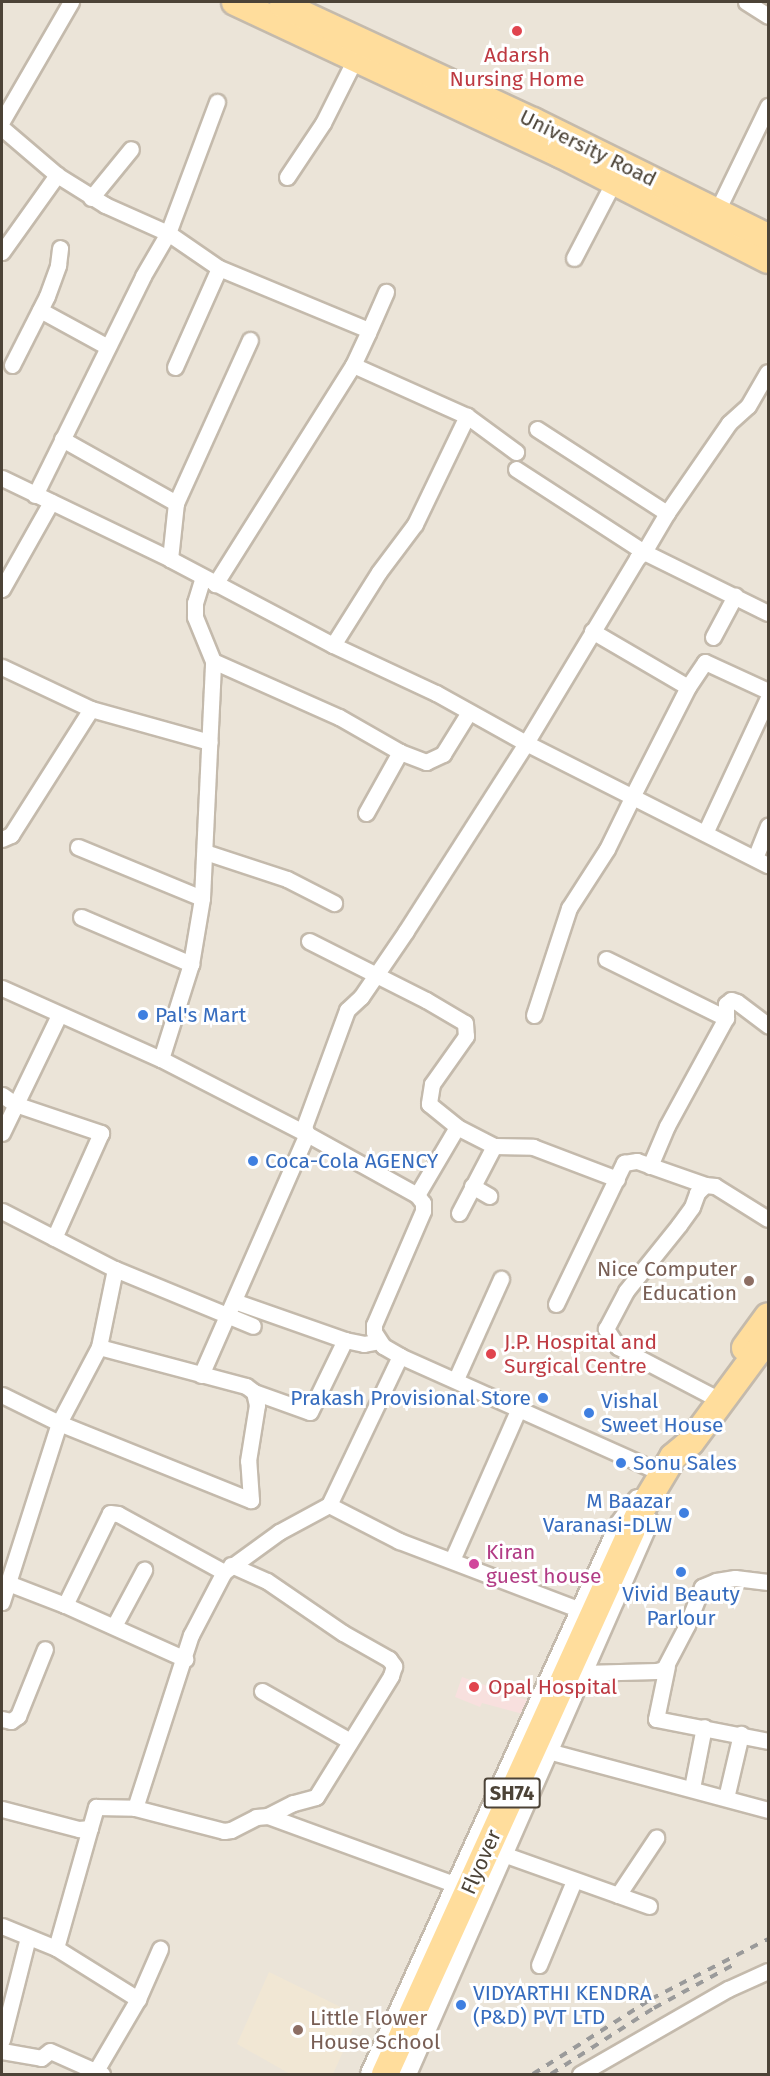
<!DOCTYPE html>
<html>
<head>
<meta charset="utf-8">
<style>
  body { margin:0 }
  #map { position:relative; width:770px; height:2076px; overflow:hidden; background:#f7f3eb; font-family:"Fira Sans",sans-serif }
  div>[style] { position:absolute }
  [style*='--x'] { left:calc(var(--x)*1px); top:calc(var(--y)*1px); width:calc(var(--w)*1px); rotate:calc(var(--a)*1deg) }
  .residential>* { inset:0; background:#ebe4d8; transform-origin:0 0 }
  .education>* { inset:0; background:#f1e7d4 }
  .medical>* { inset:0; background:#f8e0de }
  .roads { filter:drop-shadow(2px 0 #c4baac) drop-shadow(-2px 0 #c4baac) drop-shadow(0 2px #c4baac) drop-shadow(0 -2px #c4baac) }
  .minor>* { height:15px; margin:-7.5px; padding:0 7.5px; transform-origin:7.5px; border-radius:7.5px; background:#fff }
  .tertiary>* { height:20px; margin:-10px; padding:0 10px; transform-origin:10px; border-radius:10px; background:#fff }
  .primary>* { height:26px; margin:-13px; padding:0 13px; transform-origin:13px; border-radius:13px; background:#ffdd9c }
  .rail>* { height:4px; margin-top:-2px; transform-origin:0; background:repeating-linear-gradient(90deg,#9a9a9a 0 8px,transparent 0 16px) }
  .dots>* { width:16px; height:16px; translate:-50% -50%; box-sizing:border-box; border:3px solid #fff; border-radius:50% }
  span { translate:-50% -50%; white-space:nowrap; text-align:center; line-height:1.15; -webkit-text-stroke:6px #fff; paint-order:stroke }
  .shield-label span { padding:2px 4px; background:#fff; border:2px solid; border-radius:4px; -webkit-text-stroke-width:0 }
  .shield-label { font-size:20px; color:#4c4337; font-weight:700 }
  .health-label { font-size:21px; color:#be3a42 }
  .left { translate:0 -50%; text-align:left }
  .street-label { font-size:21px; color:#4c4337 }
  .shop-label { font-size:21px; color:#366cbe }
  .right { translate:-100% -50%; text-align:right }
  .education-label { font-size:21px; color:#785e54 }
  .hotel-label { font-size:21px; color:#b23c85 }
  .frame { position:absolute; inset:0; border:3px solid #4c4337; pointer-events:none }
</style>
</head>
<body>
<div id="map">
  <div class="residential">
    <i style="left:2px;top:2px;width:766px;height:2072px"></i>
  </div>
  <div class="education">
    <i style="clip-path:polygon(269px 1972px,359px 2016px,333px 2074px,290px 2074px,237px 2044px)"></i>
  </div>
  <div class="medical">
    <i style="clip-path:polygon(462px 1677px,529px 1701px,523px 1714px,482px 1703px,480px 1707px,455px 1697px)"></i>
  </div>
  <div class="roads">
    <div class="minor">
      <i style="--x:746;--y:2;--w:26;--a:32"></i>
      <i style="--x:2;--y:121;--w:138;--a:-59.9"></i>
      <i style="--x:2;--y:128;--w:72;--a:40.5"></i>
      <i style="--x:57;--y:175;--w:57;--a:32"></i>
      <i style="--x:105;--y:205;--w:69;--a:24"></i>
      <i style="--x:168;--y:233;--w:62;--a:34.5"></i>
      <i style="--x:219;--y:268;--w:159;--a:22.5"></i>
      <i style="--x:366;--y:329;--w:4;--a:63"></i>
      <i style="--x:368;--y:333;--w:35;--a:115"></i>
      <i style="--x:353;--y:365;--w:259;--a:122.2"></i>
      <i style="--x:287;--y:177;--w:65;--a:-56.3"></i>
      <i style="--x:323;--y:123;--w:72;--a:-63.4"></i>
      <i style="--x:91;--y:198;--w:63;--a:-50.8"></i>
      <i style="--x:717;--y:211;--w:117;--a:-64.1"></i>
      <i style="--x:2;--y:252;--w:95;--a:-54.5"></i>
      <i style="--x:574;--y:258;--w:87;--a:-62.5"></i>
      <i style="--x:40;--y:310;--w:77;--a:28.6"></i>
      <i style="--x:368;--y:333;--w:45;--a:-66.3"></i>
      <i style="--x:12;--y:365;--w:77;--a:-63.1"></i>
      <i style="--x:47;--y:296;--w:33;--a:-70"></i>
      <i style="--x:58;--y:265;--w:17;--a:-83"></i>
      <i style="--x:353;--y:365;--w:125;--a:24.1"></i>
      <i style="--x:467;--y:416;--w:61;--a:36.3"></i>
      <i style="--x:175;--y:367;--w:108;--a:-66"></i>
      <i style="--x:537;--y:429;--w:155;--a:32.9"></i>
      <i style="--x:62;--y:439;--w:131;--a:29.3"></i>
      <i style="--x:516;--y:469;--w:153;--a:33"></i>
      <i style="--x:644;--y:552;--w:138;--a:26.2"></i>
      <i style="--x:2;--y:478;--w:187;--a:25.7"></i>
      <i style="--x:170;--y:559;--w:184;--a:27.8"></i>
      <i style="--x:333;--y:645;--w:114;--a:25"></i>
      <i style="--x:436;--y:693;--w:103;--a:29.1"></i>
      <i style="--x:526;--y:743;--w:271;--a:26.8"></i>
      <i style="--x:35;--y:495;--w:244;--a:-63.7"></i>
      <i style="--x:143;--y:276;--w:50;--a:-59.8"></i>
      <i style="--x:168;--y:233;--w:140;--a:-69.5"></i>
      <i style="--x:170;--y:559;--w:56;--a:-83.9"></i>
      <i style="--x:176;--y:503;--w:179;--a:-65.6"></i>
      <i style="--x:2;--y:589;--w:100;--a:-60.6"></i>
      <i style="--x:592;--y:631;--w:111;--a:30.3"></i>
      <i style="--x:688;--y:687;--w:30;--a:-56"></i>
      <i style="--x:705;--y:662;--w:69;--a:24.7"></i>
      <i style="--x:713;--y:637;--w:47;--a:-61.8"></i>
      <i style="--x:333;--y:645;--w:86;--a:-57.8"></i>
      <i style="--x:379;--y:572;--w:60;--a:-53.1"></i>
      <i style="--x:415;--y:524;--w:120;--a:-64.3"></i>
      <i style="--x:213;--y:661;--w:138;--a:24"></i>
      <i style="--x:339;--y:717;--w:70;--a:29.8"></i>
      <i style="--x:400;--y:752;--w:28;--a:21"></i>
      <i style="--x:426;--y:762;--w:19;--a:-25"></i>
      <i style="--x:443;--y:754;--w:49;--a:-58.2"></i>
      <i style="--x:2;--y:667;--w:98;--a:25.3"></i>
      <i style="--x:635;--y:791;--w:117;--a:-63"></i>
      <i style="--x:366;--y:813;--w:70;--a:-60.9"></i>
      <i style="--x:705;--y:833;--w:149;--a:-65"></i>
      <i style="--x:2;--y:839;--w:10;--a:-24"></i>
      <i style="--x:11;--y:835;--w:149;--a:-57.6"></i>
      <i style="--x:91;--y:709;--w:123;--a:15.6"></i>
      <i style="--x:78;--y:847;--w:134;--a:22.4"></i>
      <i style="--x:205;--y:852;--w:86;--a:18.2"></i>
      <i style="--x:287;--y:879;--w:53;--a:27.1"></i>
      <i style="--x:755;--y:858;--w:35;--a:-68"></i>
      <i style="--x:81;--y:917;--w:120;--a:23.1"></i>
      <i style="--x:309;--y:941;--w:131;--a:26.8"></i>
      <i style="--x:426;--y:1000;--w:45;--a:30.5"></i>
      <i style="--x:465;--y:1023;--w:13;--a:86"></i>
      <i style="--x:466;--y:1036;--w:59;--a:125.3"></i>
      <i style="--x:432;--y:1084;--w:20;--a:99"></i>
      <i style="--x:429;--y:1104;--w:36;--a:39"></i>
      <i style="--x:457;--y:1127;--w:79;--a:120.5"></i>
      <i style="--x:606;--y:959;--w:134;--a:26.2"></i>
      <i style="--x:726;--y:1018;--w:14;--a:-90"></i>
      <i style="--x:726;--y:1004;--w:6;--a:-39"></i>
      <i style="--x:731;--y:1000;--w:6;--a:18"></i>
      <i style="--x:737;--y:1002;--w:39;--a:37"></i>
      <i style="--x:2;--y:988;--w:174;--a:24.1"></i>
      <i style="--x:161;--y:1059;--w:164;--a:27.2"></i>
      <i style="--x:307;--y:1134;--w:126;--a:29"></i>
      <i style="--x:417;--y:1195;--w:10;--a:53"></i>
      <i style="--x:423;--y:1203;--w:8;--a:90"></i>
      <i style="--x:423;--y:1211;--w:124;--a:113.3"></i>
      <i style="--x:374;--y:1325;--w:7;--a:90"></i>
      <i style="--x:374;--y:1332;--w:17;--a:57"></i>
      <i style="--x:383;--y:1346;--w:20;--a:30"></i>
      <i style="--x:400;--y:1356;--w:287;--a:24.1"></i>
      <i style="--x:534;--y:1015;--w:113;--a:-71.9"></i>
      <i style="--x:569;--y:908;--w:70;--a:-57.2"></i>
      <i style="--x:607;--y:849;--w:59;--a:-63.9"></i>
      <i style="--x:161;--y:1059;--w:100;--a:-72.5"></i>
      <i style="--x:191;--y:964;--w:67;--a:-80.5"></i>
      <i style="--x:202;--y:898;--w:237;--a:-87.3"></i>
      <i style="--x:213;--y:661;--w:48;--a:-112.2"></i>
      <i style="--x:195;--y:617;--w:14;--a:-90"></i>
      <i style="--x:195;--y:603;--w:27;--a:-73"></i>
      <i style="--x:2;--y:1095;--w:16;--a:35"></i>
      <i style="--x:15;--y:1104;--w:91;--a:18.6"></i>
      <i style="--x:101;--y:1133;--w:115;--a:114.1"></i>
      <i style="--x:457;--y:1127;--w:42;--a:27.2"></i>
      <i style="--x:494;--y:1146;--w:39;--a:1"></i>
      <i style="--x:533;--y:1147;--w:90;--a:20.9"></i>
      <i style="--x:2;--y:1133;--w:131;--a:-64.2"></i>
      <i style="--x:650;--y:1166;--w:43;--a:-67"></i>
      <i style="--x:667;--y:1126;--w:123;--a:-61.4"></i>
      <i style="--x:472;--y:1186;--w:20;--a:30"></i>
      <i style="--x:2;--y:1211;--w:127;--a:27.2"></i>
      <i style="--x:115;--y:1269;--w:80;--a:101.6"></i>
      <i style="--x:99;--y:1347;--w:86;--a:117.8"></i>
      <i style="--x:59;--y:1423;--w:188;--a:107.7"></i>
      <i style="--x:459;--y:1213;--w:76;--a:-62.4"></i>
      <i style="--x:115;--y:1269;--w:149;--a:22.4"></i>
      <i style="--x:234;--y:1301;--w:118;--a:19.4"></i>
      <i style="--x:345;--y:1340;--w:19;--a:12"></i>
      <i style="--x:364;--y:1344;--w:15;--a:-11"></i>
      <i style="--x:556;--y:1304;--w:157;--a:-64.3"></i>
      <i style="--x:624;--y:1163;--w:13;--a:-9"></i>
      <i style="--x:637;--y:1161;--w:72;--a:19.4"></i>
      <i style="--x:201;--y:1375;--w:263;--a:-66.3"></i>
      <i style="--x:307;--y:1134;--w:8;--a:-113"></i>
      <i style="--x:304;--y:1127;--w:125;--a:-69.8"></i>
      <i style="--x:347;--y:1010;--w:19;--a:-43"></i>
      <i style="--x:361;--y:997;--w:80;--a:-55.7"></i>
      <i style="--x:406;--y:931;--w:223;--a:-57.4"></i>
      <i style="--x:526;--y:743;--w:216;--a:-59"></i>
      <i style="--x:637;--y:558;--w:9;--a:-41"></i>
      <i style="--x:644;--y:552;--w:45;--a:-59.5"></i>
      <i style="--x:667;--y:513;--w:109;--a:-55.4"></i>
      <i style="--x:729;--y:423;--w:25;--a:-42"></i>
      <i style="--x:748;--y:406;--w:39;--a:-60"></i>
      <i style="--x:456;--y:1379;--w:110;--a:-65.8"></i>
      <i style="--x:254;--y:1392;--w:59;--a:19.7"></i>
      <i style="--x:310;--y:1412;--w:80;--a:-64.1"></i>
      <i style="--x:2;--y:1395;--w:64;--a:26.2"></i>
      <i style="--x:59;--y:1423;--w:207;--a:21.9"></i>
      <i style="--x:251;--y:1500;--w:39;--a:-94"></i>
      <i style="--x:248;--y:1461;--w:57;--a:-80.9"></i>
      <i style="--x:257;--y:1405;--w:13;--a:-103"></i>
      <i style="--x:254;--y:1392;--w:10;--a:-143"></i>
      <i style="--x:246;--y:1386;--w:152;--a:-165.1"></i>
      <i style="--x:710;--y:1395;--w:104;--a:-152.4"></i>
      <i style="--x:618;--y:1347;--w:22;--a:-124"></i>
      <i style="--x:606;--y:1329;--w:43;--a:-62.2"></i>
      <i style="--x:626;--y:1291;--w:85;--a:-51.2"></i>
      <i style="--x:679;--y:1225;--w:22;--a:-54"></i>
      <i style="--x:692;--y:1207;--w:15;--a:-70"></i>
      <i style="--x:697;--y:1193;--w:11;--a:-45"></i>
      <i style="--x:705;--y:1185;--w:10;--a:6"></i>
      <i style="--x:715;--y:1186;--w:62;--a:31.9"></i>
      <i style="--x:329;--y:1505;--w:79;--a:27.2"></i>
      <i style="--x:399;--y:1541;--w:195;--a:20.8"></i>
      <i style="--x:452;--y:1560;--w:166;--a:-66.2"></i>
      <i style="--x:231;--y:1565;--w:39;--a:24"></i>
      <i style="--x:267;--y:1581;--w:92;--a:34.4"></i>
      <i style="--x:343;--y:1633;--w:53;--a:29.5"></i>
      <i style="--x:389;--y:1659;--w:9;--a:54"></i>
      <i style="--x:394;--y:1666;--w:10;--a:107"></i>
      <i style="--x:391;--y:1676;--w:142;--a:121.8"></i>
      <i style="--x:316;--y:1797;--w:24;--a:165"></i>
      <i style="--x:293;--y:1803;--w:28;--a:153"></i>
      <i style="--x:8;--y:1583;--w:61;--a:21.1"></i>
      <i style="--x:65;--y:1605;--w:132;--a:24.2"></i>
      <i style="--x:65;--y:1605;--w:102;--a:-63.9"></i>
      <i style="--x:110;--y:1513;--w:8;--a:7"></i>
      <i style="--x:118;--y:1514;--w:121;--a:28.7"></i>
      <i style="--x:114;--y:1626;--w:64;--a:-61.8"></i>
      <i style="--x:667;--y:1666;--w:54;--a:101.7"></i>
      <i style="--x:656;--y:1719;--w:114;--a:11.1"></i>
      <i style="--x:583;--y:1673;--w:74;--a:-1.5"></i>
      <i style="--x:657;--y:1671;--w:7;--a:-16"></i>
      <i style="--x:664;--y:1669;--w:50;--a:-62.4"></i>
      <i style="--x:687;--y:1625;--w:41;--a:-68.5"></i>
      <i style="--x:702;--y:1587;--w:15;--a:-23"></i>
      <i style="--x:716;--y:1581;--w:19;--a:-9"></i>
      <i style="--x:735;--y:1578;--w:33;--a:7"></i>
      <i style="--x:262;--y:1691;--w:101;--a:29.6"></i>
      <i style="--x:2;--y:1719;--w:9;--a:13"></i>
      <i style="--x:11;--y:1721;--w:9;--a:-36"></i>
      <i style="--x:18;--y:1716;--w:72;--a:-68.1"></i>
      <i style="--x:548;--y:1751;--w:228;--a:15"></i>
      <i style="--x:692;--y:1788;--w:62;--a:-78.9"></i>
      <i style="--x:726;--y:1798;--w:66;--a:-76.8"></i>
      <i style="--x:135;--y:1808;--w:182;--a:-72.1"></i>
      <i style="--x:191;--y:1635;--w:71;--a:-62.4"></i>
      <i style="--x:224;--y:1572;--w:68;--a:-36"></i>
      <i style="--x:279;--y:1532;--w:57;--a:-28.4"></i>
      <i style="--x:329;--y:1505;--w:165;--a:-64.5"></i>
      <i style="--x:2;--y:1809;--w:80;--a:14.6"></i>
      <i style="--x:79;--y:1829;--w:11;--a:-5"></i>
      <i style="--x:90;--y:1828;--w:22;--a:-74"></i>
      <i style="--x:96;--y:1807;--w:39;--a:1"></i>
      <i style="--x:135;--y:1808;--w:92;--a:14.5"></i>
      <i style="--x:224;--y:1831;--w:7;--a:-8"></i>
      <i style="--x:231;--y:1830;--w:28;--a:-27"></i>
      <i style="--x:256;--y:1817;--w:12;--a:-5"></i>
      <i style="--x:268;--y:1816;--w:201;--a:20.1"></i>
      <i style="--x:503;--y:1854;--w:155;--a:19.6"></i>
      <i style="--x:618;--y:1895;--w:69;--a:-56.3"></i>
      <i style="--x:2;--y:1926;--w:58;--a:22.2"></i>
      <i style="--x:56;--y:1948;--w:97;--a:31.9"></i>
      <i style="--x:56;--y:1948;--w:125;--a:-74.2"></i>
      <i style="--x:539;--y:1965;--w:91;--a:-67.4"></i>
      <i style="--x:2;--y:2040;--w:106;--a:-75.8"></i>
      <i style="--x:2;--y:2051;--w:40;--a:10"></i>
      <i style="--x:41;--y:2058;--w:11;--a:-38"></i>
      <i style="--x:50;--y:2051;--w:57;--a:23.9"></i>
      <i style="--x:94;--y:2074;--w:87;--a:-59.6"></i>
      <i style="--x:138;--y:1999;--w:55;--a:-66.3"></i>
      <i style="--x:580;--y:2074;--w:171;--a:-29.9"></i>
      <i style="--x:728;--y:1989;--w:44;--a:-24.2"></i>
    </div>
    <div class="tertiary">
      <i style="--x:371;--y:2074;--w:603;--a:-65.6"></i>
      <i style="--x:620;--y:1525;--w:31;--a:-54"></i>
      <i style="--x:406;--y:2074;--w:603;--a:-66.33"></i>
    </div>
    <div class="primary">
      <i style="--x:235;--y:2;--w:359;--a:25.1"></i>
      <i style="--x:560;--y:154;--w:233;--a:27"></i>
      <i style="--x:283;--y:5;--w:276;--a:24.9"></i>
      <i style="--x:533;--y:121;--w:262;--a:26.3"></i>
      <i style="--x:745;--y:1348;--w:39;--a:-54"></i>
      <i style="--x:385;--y:2074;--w:617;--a:-65.59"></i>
      <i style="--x:640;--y:1512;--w:64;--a:-59"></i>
      <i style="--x:673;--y:1457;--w:23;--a:-40"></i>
      <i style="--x:691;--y:1442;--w:129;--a:-53.5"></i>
    </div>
  </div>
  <div class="rail">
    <i style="--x:533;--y:2074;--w:140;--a:-32.4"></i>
    <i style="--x:651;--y:1999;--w:131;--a:-27.1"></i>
    <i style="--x:551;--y:2074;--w:122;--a:-32.7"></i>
    <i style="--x:654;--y:2008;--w:90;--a:-28.6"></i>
  </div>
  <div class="dots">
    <i style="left:517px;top:31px;background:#e0444e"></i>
    <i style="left:143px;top:1015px;background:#3f7fe0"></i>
    <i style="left:253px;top:1161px;background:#3f7fe0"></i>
    <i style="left:749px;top:1281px;background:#8d6e63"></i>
    <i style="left:491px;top:1354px;background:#e0444e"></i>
    <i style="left:543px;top:1398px;background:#3f7fe0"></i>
    <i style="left:589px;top:1413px;background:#3f7fe0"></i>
    <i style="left:621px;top:1463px;background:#3f7fe0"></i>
    <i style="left:684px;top:1513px;background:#3f7fe0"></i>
    <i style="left:474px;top:1564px;background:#d1479c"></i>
    <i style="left:681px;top:1572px;background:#3f7fe0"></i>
    <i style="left:474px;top:1687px;background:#e0444e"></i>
    <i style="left:461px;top:2005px;background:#3f7fe0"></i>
    <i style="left:298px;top:2030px;background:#8d6e63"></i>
  </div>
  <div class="shield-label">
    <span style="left:512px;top:1793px">SH74</span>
  </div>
  <div class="health-label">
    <span style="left:517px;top:67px">Adarsh<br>Nursing Home</span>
    <span class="left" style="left:504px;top:1354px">J.P. Hospital and<br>Surgical Centre</span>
    <span class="left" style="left:488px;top:1687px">Opal Hospital</span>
  </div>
  <div class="street-label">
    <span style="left:588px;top:148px;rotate:26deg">University Road</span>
    <span style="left:481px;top:1862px;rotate:-66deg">Flyover</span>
  </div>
  <div class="shop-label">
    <span class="left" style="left:155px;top:1015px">Pal's Mart</span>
    <span class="left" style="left:265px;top:1161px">Coca-Cola AGENCY</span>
    <span class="right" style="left:531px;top:1398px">Prakash Provisional Store</span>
    <span class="left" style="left:601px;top:1413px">Vishal<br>Sweet House</span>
    <span class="left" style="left:633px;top:1463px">Sonu Sales</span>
    <span class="right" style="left:672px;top:1513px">M Baazar<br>Varanasi-DLW</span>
    <span style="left:681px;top:1606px">Vivid Beauty<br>Parlour</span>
    <span class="left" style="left:473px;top:2005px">VIDYARTHI KENDRA<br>(P&amp;D) PVT LTD</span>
  </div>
  <div class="education-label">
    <span class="right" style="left:737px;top:1281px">Nice Computer<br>Education</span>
    <span class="left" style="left:310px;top:2030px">Little Flower<br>House School</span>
  </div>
  <div class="hotel-label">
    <span class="left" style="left:486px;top:1564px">Kiran<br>guest house</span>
  </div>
  <div class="frame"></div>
</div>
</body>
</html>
